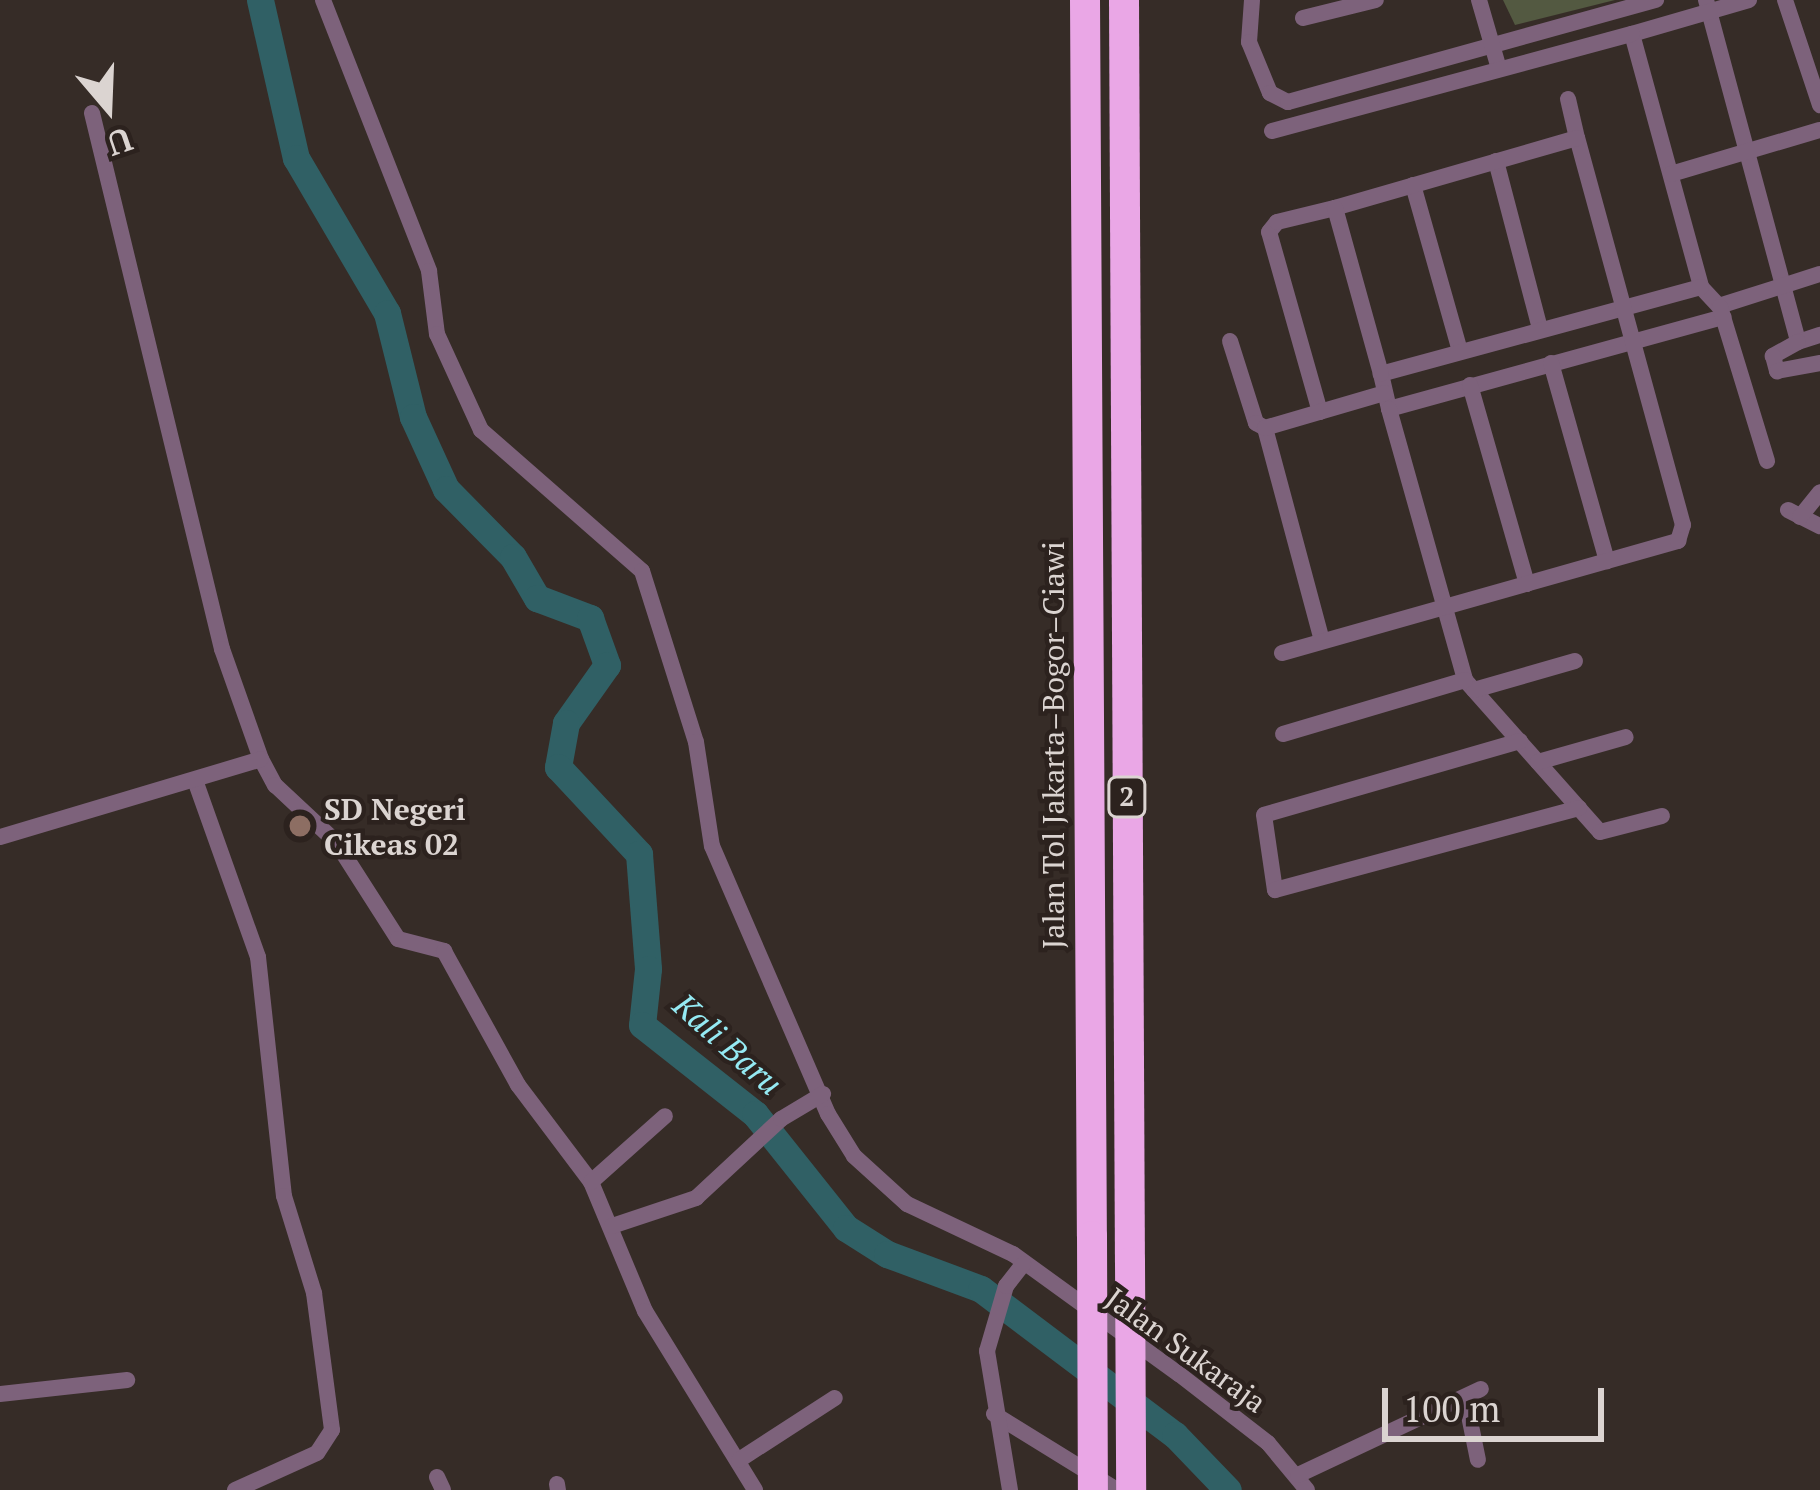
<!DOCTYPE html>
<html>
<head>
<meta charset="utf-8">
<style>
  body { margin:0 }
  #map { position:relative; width:1820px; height:1490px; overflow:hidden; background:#362c27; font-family:"PT Serif",serif }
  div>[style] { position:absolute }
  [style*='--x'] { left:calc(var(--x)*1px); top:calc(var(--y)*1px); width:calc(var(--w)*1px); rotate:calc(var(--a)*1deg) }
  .green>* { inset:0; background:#535941 }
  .river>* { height:27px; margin:-13.5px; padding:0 13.5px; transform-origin:13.5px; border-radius:13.5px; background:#306065 }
  .street>* { height:16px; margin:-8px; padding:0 8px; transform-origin:8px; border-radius:8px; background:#7d627b }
  .highway>* { height:30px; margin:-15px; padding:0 15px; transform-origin:15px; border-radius:15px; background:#eaa7e6 }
  .highway-bridge>* { height:30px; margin:-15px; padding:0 15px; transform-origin:15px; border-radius:15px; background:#eaa7e6 }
  .dots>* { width:33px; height:33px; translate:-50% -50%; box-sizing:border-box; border:6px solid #2c221e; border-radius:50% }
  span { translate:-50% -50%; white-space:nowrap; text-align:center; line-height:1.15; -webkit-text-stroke:9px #2c221e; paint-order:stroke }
  .shield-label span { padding:3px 9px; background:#2c221e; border:3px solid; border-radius:9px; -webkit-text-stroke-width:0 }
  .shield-label { font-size:27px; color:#dbd4d1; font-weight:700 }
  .street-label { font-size:30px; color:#dbd4d1 }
  .poi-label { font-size:30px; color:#dbd4d1; font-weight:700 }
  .left { translate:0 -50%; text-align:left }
  .water-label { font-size:33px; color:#95eaf3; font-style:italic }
  .north { position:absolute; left:48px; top:48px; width:120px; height:120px; -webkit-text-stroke:9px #2c221e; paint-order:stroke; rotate:161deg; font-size:33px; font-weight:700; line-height:48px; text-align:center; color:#dbd4d1 }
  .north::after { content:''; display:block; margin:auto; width:42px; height:54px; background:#dbd4d1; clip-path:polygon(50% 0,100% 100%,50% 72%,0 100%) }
  .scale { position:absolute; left:1382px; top:1388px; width:222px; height:54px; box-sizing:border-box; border:6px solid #dbd4d1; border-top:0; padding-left:15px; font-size:36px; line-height:42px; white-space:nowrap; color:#dbd4d1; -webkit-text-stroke:9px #2c221e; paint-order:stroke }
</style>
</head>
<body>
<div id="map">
  <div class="green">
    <i style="clip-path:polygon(1503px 0,1615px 0,1515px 25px)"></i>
  </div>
  <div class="river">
    <i style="--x:260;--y:0;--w:162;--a:77.2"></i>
    <i style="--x:296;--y:158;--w:180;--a:59.6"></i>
    <i style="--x:387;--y:313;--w:107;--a:76"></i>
    <i style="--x:413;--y:417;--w:79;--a:65.4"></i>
    <i style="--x:446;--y:489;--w:95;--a:45.4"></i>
    <i style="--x:513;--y:557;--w:48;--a:59.7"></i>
    <i style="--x:537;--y:598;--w:57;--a:20.7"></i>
    <i style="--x:590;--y:618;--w:50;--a:70.1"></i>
    <i style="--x:607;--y:665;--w:71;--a:125.3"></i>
    <i style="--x:566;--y:723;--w:45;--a:100.3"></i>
    <i style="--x:558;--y:767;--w:119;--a:47"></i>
    <i style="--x:639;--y:854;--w:115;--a:85.5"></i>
    <i style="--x:648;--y:969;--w:56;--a:96.1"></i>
    <i style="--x:642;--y:1025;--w:144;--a:38.2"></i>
    <i style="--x:755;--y:1114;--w:146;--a:51.4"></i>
    <i style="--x:846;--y:1228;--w:49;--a:32.4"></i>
    <i style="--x:887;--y:1254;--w:100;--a:20.4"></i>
    <i style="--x:981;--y:1289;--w:243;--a:37"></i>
    <i style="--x:1175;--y:1435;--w:76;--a:46.1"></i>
  </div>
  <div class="street">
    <i style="--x:323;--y:0;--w:291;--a:68.6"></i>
    <i style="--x:429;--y:271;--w:64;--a:82.8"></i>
    <i style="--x:437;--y:334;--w:106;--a:65.4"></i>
    <i style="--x:481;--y:430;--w:214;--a:41.2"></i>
    <i style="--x:642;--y:571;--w:179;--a:72.5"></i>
    <i style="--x:696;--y:742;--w:105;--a:81.3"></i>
    <i style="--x:712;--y:846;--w:292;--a:66.6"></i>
    <i style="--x:828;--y:1114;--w:49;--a:58.2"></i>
    <i style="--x:854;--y:1156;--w:72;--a:42.2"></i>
    <i style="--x:907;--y:1204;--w:117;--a:25.3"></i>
    <i style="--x:1013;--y:1254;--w:205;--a:35.9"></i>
    <i style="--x:1179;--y:1374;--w:113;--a:37.8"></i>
    <i style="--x:1268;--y:1443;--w:61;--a:50.3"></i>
    <i style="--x:1252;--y:0;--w:42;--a:94.1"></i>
    <i style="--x:1249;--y:42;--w:55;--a:67.6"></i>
    <i style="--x:1270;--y:93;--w:20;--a:27"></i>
    <i style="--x:1288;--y:102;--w:382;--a:-15.5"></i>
    <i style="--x:1479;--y:0;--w:72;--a:73.8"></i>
    <i style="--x:1706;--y:0;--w:354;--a:74.9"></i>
    <i style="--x:1798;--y:342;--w:23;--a:-18"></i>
    <i style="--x:1749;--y:0;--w:122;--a:163.8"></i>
    <i style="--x:1632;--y:34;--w:262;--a:74.7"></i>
    <i style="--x:1701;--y:287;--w:26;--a:47"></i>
    <i style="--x:1719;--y:306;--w:106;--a:-17.6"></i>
    <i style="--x:1785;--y:0;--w:111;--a:71.6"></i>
    <i style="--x:1303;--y:18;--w:75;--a:-13.9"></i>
    <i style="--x:1568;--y:99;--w:40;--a:77"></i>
    <i style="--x:92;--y:113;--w:552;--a:76.37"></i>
    <i style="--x:222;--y:649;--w:117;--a:70.5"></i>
    <i style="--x:261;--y:759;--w:30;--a:62"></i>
    <i style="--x:275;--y:785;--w:83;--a:43.1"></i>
    <i style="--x:336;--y:842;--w:115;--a:57.4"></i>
    <i style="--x:398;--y:939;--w:48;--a:14.6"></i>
    <i style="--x:444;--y:951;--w:153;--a:61.1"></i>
    <i style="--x:518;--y:1085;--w:121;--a:53"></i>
    <i style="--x:591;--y:1182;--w:140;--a:67.3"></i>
    <i style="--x:645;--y:1311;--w:210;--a:58.4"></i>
    <i style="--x:1272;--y:131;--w:373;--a:-15.1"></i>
    <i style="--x:1496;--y:161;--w:174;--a:75.3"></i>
    <i style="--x:1671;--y:174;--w:155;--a:-16.5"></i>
    <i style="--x:1413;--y:185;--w:173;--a:74.2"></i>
    <i style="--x:1701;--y:287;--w:332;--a:164.8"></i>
    <i style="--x:1381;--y:374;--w:36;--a:77"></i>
    <i style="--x:1389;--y:409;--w:347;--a:-15.4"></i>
    <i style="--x:1720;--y:307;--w:161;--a:73"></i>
    <i style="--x:1230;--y:341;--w:86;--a:72.4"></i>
    <i style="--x:1256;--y:423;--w:10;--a:29"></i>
    <i style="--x:1265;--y:428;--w:220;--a:75"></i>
    <i style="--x:1798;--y:342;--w:29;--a:151"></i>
    <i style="--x:1773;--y:356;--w:16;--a:75"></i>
    <i style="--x:1777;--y:371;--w:44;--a:-10.5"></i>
    <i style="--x:1551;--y:363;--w:206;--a:74.2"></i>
    <i style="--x:1470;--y:385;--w:207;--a:74"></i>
    <i style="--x:1389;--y:409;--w:281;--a:74.3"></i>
    <i style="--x:1465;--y:680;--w:203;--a:48.4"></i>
    <i style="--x:1600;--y:832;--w:64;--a:-14.5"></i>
    <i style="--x:1320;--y:412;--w:187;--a:-105.8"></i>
    <i style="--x:1269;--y:232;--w:13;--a:-51"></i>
    <i style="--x:1277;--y:222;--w:60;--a:-13.6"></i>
    <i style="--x:1265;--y:428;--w:125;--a:-16.3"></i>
    <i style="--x:1788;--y:510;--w:36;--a:27"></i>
    <i style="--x:1800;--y:517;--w:32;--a:-51"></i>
    <i style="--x:1282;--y:653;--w:412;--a:-15.8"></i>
    <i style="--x:1678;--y:541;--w:17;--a:-73"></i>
    <i style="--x:1683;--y:525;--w:401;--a:-105.3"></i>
    <i style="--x:1577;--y:138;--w:252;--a:163.9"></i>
    <i style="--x:1335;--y:208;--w:172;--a:74.5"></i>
    <i style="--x:1474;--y:690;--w:105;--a:-16"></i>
    <i style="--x:1283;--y:734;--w:190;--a:-16.5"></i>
    <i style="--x:1520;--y:741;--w:266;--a:163.9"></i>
    <i style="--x:1264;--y:815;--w:76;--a:81.7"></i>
    <i style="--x:1275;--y:890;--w:315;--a:-15.1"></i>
    <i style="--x:1538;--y:762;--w:91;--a:-15.9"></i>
    <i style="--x:196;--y:783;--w:185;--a:70.4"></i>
    <i style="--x:258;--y:957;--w:240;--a:83.8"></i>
    <i style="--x:284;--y:1196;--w:102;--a:72.8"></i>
    <i style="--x:314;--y:1293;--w:138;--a:82.5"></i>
    <i style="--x:332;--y:1430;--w:27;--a:123"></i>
    <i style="--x:317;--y:1453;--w:90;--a:155.7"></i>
    <i style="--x:0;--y:837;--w:272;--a:-16.6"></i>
    <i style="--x:591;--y:1182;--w:99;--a:-41.7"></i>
    <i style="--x:612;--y:1226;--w:89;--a:-18.4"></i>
    <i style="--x:696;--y:1198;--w:116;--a:-42.9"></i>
    <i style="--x:781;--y:1119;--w:49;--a:-30.8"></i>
    <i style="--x:0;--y:1394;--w:128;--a:-6.3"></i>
    <i style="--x:1466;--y:1401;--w:60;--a:78.5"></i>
    <i style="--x:994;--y:1414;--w:145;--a:31.7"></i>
    <i style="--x:739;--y:1460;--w:114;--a:-32.9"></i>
    <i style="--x:1298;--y:1475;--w:202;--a:-25.2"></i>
    <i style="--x:437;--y:1477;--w:14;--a:65"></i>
    <i style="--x:557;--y:1484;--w:6;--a:81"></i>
    <i style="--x:1010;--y:1490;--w:141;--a:-99.4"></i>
    <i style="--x:987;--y:1351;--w:68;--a:-73.7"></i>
    <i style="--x:1006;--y:1286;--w:28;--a:-52"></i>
  </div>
  <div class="highway">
    <i style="--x:1085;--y:0;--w:1236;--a:89.68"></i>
    <i style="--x:1124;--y:0;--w:1262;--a:89.73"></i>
  </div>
  <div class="highway-bridge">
    <i style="--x:1092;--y:1236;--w:254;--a:89.8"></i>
    <i style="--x:1130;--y:1262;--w:228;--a:89.7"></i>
  </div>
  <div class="dots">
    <i style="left:300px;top:826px;background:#8d6e63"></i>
  </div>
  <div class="shield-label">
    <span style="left:1127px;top:797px">2</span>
  </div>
  <div class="street-label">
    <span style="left:1053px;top:745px;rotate:-90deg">Jalan Tol Jakarta–Bogor–Ciawi</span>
    <span style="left:1186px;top:1350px;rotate:36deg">Jalan Sukaraja</span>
  </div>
  <div class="poi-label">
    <span class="left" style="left:324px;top:826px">SD Negeri<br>Cikeas 02</span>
  </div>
  <div class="water-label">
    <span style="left:728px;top:1044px;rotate:42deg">Kali Baru</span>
  </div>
  <div class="north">U</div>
  <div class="scale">100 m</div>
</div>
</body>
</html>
